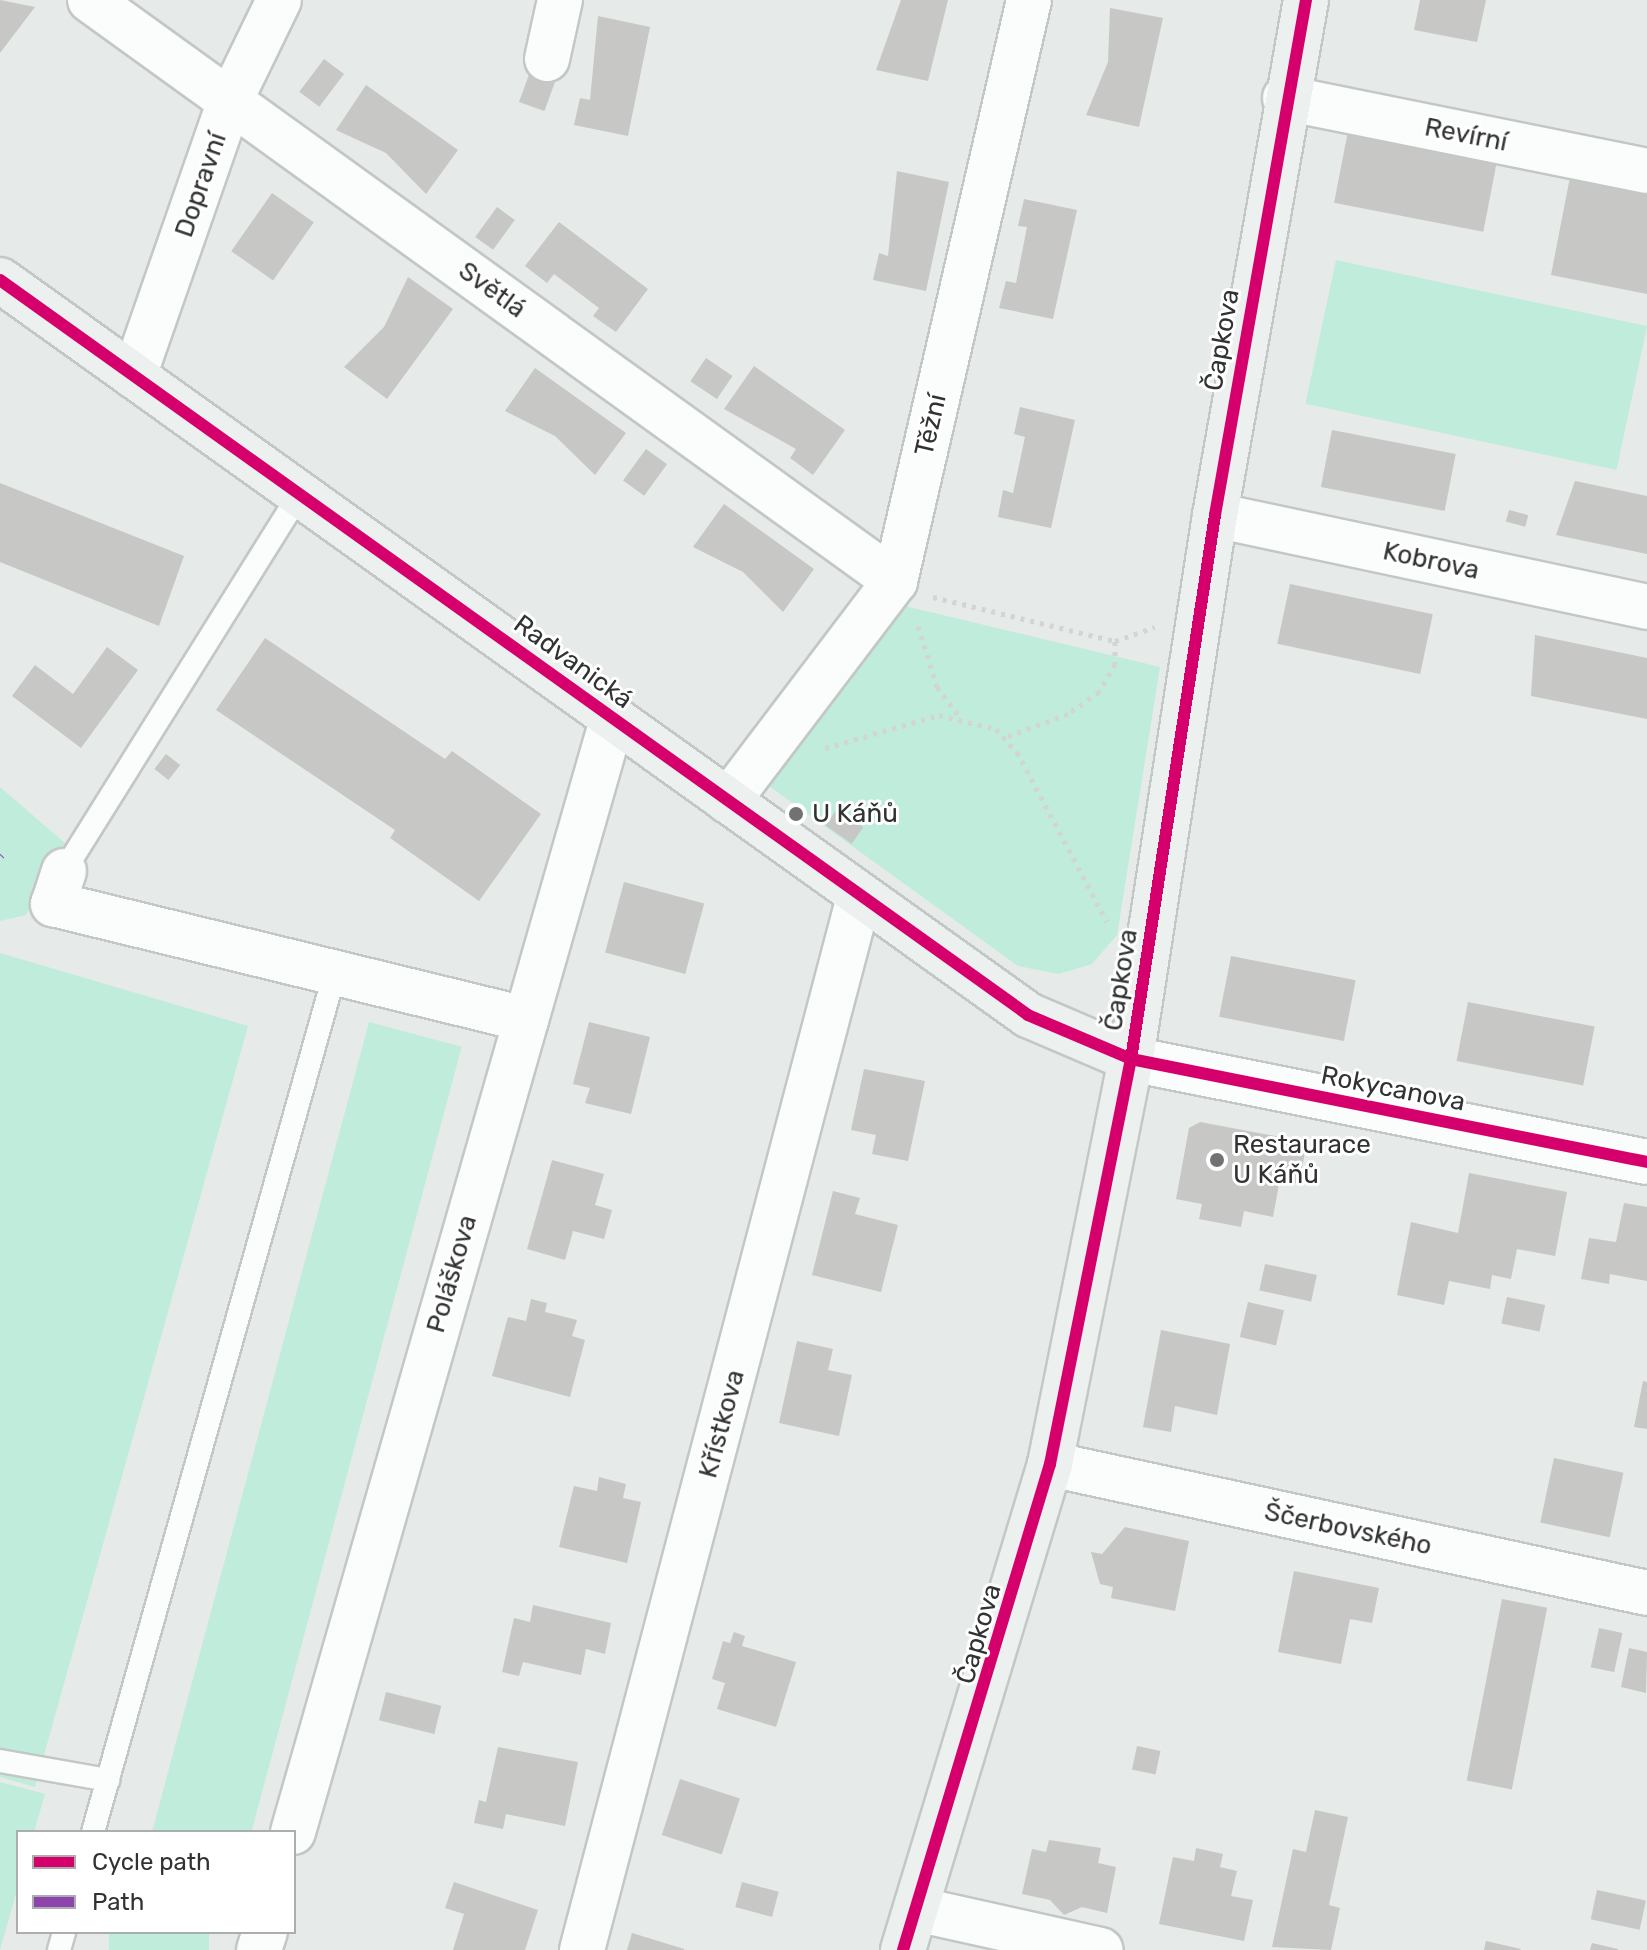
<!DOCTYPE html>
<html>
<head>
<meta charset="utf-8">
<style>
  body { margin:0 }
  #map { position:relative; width:1647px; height:1950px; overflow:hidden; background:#e6eae8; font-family:Rubik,sans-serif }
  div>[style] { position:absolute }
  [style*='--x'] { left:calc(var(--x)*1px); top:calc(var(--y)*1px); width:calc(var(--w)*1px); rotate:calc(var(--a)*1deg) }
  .green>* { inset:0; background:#c0ecdb; transform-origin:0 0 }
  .building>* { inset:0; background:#c7c7c6; transform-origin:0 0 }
  .path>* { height:5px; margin-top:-2.5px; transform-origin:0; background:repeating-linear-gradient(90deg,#d3d4d4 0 4px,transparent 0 10px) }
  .roads { filter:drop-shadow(2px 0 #c3c7c5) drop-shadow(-2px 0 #c3c7c5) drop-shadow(0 2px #c3c7c5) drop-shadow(0 -2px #c3c7c5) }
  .lane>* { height:22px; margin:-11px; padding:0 11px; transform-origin:11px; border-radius:11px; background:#fbfcfc }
  .street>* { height:44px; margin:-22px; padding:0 22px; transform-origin:22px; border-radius:22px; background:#fbfcfc }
  .secondary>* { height:44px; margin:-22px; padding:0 22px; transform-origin:22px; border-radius:22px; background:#ecf0ef }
  .quiet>* { height:10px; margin-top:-5px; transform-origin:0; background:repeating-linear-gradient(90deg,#8e44ad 0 20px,transparent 0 30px) }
  .cycleway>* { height:12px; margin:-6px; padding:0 6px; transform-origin:6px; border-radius:6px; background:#d6006c }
  .dots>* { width:22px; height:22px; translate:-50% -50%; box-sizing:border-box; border:4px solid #fff; border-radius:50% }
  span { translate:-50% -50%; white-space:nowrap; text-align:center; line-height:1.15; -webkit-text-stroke:6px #fff; paint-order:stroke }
  .street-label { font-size:26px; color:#303331 }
  .poi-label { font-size:26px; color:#303331 }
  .left { translate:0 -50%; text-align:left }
  .legend { position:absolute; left:16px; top:1830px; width:280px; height:104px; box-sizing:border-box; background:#fff; border:2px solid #acadad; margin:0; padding:10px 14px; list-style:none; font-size:24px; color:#303331 }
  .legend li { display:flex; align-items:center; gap:16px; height:40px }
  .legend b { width:40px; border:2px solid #acadad }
</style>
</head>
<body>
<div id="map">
  <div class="green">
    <i style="left:1336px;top:260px;width:318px;height:147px;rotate:12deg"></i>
    <i style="clip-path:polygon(905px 606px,1160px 667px,1117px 935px,1092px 964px,1059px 974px,1018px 966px,769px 786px)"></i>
    <i style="clip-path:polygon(0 787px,66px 844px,26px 915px,0 921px)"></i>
    <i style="clip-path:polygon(0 953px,248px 1026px,35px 1787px,0 1777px)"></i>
    <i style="left:369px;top:1022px;width:96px;height:842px;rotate:15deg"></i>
    <i style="clip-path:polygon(0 1782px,45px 1794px,34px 1832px,18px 1832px,18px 1887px,0 1950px)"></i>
    <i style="left:109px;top:1932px;width:100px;height:19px"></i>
  </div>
  <div class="building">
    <i style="clip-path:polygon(0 0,35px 7px,0 53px)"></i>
    <i style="clip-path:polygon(901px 0,948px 0,928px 81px,876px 70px)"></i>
    <i style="clip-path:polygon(1420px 0,1486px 0,1477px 42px,1414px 30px)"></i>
    <i style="clip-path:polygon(1110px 8px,1163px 18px,1139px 127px,1086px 115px,1108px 62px)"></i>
    <i style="clip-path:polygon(598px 16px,650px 27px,628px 136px,574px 125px,580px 98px,590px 100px)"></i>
    <i style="left:324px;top:59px;width:25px;height:41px;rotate:37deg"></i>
    <i style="left:531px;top:69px;width:27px;height:35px;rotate:20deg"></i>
    <i style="clip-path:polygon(366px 85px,458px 150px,426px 194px,386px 153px,336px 130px)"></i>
    <i style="left:1348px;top:131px;width:152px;height:73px;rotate:11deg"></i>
    <i style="clip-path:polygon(897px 171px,949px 182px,926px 291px,873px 280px,879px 253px,888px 256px)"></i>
    <i style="clip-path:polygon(1570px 177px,1647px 192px,1647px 294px,1551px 275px)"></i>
    <i style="left:272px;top:193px;width:51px;height:71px;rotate:35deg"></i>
    <i style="clip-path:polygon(1024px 199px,1077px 210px,1053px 319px,999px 308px,1006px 281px,1016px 283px,1027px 227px,1018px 226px)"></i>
    <i style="left:497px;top:207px;width:22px;height:37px;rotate:36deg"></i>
    <i style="clip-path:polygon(559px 222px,648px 289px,616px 332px,593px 316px,599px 308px,554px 274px,547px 283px,525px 266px)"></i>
    <i style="clip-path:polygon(408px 277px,453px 309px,387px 399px,344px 367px,384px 327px)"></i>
    <i style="left:706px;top:358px;width:32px;height:28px;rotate:34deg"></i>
    <i style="clip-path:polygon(754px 366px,845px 430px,813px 475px,790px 458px,796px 449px,724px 409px)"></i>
    <i style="clip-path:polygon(535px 368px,626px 433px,595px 475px,555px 436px,505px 411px)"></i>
    <i style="clip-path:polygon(1020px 407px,1075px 420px,1051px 528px,998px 517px,1003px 490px,1013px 493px,1025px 437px,1014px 434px)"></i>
    <i style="left:1332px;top:430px;width:126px;height:58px;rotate:11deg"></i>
    <i style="left:646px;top:449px;width:26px;height:39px;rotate:36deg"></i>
    <i style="clip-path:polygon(1575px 481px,1647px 496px,1647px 554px,1556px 535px)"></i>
    <i style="clip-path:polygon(0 483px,184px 556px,159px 626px,0 562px)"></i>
    <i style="clip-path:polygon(724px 504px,814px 569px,783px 612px,743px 572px,693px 547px)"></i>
    <i style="left:1509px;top:510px;width:20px;height:12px;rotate:15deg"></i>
    <i style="left:1290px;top:584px;width:146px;height:61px;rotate:12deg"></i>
    <i style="clip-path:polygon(1535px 635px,1647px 658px,1647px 719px,1531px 696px)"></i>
    <i style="clip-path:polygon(265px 638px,445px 759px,452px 751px,541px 814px,479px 901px,390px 838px,395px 830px,216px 710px)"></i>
    <i style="clip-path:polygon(107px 647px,138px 670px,81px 748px,12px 696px,35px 665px,73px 694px)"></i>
    <i style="left:166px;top:754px;width:18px;height:19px;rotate:38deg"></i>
    <i style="left:837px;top:809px;width:32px;height:20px;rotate:35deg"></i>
    <i style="left:624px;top:882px;width:83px;height:73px;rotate:15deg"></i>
    <i style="left:1231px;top:956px;width:127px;height:62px;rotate:11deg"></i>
    <i style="left:1468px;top:1002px;width:129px;height:60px;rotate:11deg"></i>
    <i style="clip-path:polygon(589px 1022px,650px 1037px,631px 1114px,585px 1103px,590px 1088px,573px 1084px)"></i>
    <i style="clip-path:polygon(864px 1069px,925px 1081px,908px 1161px,872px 1154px,876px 1135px,851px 1130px)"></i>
    <i style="clip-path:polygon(1200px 1122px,1307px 1142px,1299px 1183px,1279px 1184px,1273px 1217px,1244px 1211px,1241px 1227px,1199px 1219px,1202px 1204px,1176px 1199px,1189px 1128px)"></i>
    <i style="clip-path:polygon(552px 1160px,604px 1174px,595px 1205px,612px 1210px,604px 1239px,573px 1231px,565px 1260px,527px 1249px)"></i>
    <i style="clip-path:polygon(1469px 1173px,1567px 1192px,1555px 1256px,1517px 1249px,1511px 1279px,1492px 1275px,1490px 1289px,1449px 1281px,1444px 1305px,1397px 1295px,1411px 1222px,1458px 1233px)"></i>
    <i style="clip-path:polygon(833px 1191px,860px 1198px,855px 1214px,898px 1225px,881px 1292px,812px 1275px)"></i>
    <i style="clip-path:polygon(1624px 1203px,1647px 1207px,1647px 1281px,1610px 1274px,1609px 1284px,1581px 1279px,1589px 1238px,1616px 1242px)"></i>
    <i style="left:1265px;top:1264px;width:53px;height:27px;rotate:12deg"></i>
    <i style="left:1507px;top:1297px;width:39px;height:27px;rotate:12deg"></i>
    <i style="clip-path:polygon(531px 1299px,547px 1303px,545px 1312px,577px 1320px,572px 1336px,585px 1340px,570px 1397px,492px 1376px,508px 1317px,526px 1321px)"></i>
    <i style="left:1248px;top:1302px;width:37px;height:36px;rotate:13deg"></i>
    <i style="clip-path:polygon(1161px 1330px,1230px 1344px,1217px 1415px,1175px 1406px,1171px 1432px,1143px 1427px)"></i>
    <i style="clip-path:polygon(797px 1341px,833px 1349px,828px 1370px,852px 1375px,839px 1436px,779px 1423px)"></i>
    <i style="clip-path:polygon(1643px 1381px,1647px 1382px,1647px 1429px,1634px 1427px)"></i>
    <i style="left:1554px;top:1458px;width:71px;height:66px;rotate:12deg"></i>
    <i style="clip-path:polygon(599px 1477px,626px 1484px,623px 1498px,641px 1502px,627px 1563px,559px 1547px,574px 1486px,597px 1491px)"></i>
    <i style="clip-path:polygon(1125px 1527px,1189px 1541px,1175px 1611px,1111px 1598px,1113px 1587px,1100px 1584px,1091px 1552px,1102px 1554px)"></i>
    <i style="clip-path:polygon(1294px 1571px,1379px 1588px,1372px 1623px,1350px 1619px,1341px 1664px,1278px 1652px)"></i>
    <i style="left:1502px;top:1599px;width:46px;height:185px;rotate:11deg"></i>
    <i style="clip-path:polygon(533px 1605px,611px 1623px,605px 1654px,586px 1649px,581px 1675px,523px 1662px,519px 1676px,502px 1672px,514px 1618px,530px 1622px)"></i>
    <i style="left:1599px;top:1628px;width:24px;height:40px;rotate:12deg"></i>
    <i style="clip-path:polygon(734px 1632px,745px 1636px,742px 1646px,796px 1662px,776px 1727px,717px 1709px,725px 1683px,712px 1679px,723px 1641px,730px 1643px)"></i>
    <i style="clip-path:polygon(1629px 1648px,1647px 1652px,1646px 1693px,1621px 1687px)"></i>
    <i style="left:386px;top:1692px;width:57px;height:29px;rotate:14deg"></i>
    <i style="left:1137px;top:1746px;width:24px;height:24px;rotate:12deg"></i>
    <i style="clip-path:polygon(498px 1747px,578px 1762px,565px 1826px,506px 1814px,503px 1829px,474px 1823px,479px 1800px,486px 1802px)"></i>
    <i style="left:680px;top:1779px;width:63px;height:59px;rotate:18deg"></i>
    <i style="clip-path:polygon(1315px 1810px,1348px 1817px,1329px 1905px,1340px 1908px,1331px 1950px,1272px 1947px,1293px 1849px,1306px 1852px)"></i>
    <i style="clip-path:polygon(1049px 1840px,1101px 1848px,1098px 1863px,1116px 1867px,1107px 1913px,1082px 1907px,1064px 1915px,1050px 1900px,1022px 1894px,1032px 1849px,1046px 1852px)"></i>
    <i style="clip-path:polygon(1196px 1848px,1223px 1854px,1220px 1867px,1237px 1871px,1231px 1896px,1253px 1900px,1244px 1941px,1159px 1924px,1173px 1857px,1194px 1861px)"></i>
    <i style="clip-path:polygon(454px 1882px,538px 1910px,525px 1950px,453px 1950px,464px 1914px,445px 1908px)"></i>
    <i style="left:742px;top:1882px;width:38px;height:26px;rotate:15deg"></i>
    <i style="left:1597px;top:1890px;width:50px;height:30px;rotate:12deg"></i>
    <i style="clip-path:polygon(632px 1933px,684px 1949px,684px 1950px,627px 1950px)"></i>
    <i style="clip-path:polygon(1486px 1941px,1521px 1949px,1520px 1950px,1484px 1950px)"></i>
    <i style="clip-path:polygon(1592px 1943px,1618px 1949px,1618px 1950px,1590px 1950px)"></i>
  </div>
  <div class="path">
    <i style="--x:933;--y:597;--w:187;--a:13.6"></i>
    <i style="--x:1115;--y:641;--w:23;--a:90"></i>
    <i style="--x:1115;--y:664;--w:32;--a:120"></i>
    <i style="--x:1099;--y:692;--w:38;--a:145"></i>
    <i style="--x:1068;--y:714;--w:67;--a:159.9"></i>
    <i style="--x:918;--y:626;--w:64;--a:72.7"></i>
    <i style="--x:937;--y:687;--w:34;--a:53"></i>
    <i style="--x:1115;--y:641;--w:42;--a:-19.3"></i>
    <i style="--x:825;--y:748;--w:119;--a:-16.1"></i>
    <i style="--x:939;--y:715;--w:59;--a:13.8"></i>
    <i style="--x:996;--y:729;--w:31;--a:48"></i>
    <i style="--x:1017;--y:752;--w:192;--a:62.1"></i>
  </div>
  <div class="roads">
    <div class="lane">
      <i style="--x:64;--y:871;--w:445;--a:-58"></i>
      <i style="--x:0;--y:1761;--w:110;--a:10"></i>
      <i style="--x:93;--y:1832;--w:893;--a:-74.28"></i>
      <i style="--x:59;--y:1950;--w:19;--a:-74"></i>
    </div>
    <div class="street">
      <i style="--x:90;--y:0;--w:993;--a:35.82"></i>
      <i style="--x:547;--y:59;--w:60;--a:-77.6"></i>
      <i style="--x:1285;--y:98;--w:369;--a:11.4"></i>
      <i style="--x:134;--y:376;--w:291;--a:-70.8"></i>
      <i style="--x:230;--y:101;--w:112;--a:-64.1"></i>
      <i style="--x:1215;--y:515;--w:442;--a:12"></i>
      <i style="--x:728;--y:801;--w:276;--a:-52.8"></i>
      <i style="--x:895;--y:581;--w:596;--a:-77.01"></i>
      <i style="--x:64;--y:871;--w:35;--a:108"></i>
      <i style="--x:53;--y:904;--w:487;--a:13.7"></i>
      <i style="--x:1131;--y:1059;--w:526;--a:11.29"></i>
      <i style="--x:1050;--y:1464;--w:611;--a:12.19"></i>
      <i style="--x:293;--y:1832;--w:1160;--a:-73.99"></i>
      <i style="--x:916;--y:1909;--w:189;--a:12.5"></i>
      <i style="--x:259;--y:1950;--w:19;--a:-72"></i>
      <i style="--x:582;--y:1950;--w:1089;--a:-75.26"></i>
    </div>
    <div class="secondary">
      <i style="--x:0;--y:280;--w:1264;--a:35.56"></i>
      <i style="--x:1028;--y:1015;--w:112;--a:23.1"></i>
      <i style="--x:903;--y:1950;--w:508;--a:-73.17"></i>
      <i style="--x:1050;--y:1464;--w:413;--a:-78.7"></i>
      <i style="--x:1131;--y:1059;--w:550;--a:-81.22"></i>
      <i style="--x:1215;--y:515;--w:523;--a:-79.98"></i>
    </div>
  </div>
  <div class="quiet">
    <i style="--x:0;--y:855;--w:1;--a:-45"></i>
  </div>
  <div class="cycleway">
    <i style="--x:0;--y:280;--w:1264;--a:35.56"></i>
    <i style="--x:1028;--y:1015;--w:112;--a:23.1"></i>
    <i style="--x:1131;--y:1059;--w:526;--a:11.29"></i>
    <i style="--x:903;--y:1950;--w:508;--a:-73.17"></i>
    <i style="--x:1050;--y:1464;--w:413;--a:-78.7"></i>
    <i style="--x:1131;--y:1059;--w:550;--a:-81.22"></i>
    <i style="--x:1215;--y:515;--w:523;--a:-79.98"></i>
  </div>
  <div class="dots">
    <i style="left:796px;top:814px;background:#707371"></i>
    <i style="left:1217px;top:1160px;background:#707371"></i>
  </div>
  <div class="street-label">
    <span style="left:1466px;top:135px;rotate:11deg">Revírní</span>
    <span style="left:201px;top:185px;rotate:-71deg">Dopravní</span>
    <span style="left:492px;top:290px;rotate:36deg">Světlá</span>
    <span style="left:1222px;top:340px;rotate:-80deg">Čapkova</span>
    <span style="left:931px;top:425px;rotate:-77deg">Těžní</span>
    <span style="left:1431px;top:561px;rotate:12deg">Kobrova</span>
    <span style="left:573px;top:662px;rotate:36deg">Radvanická</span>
    <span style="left:1121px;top:980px;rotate:-81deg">Čapkova</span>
    <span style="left:1393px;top:1089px;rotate:11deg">Rokycanova</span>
    <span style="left:452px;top:1274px;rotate:-74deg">Poláškova</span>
    <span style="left:722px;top:1424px;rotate:-75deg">Křístkova</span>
    <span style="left:1348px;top:1529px;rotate:12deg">Ščerbovského</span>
    <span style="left:979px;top:1634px;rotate:-74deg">Čapkova</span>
  </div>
  <div class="poi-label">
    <span class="left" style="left:812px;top:814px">U Káňů</span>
    <span class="left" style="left:1233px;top:1160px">Restaurace<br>U Káňů</span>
  </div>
  <ul class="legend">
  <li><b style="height:10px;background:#d6006c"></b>Cycle path</li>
  <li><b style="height:10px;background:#8e44ad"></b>Path</li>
  </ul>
</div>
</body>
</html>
